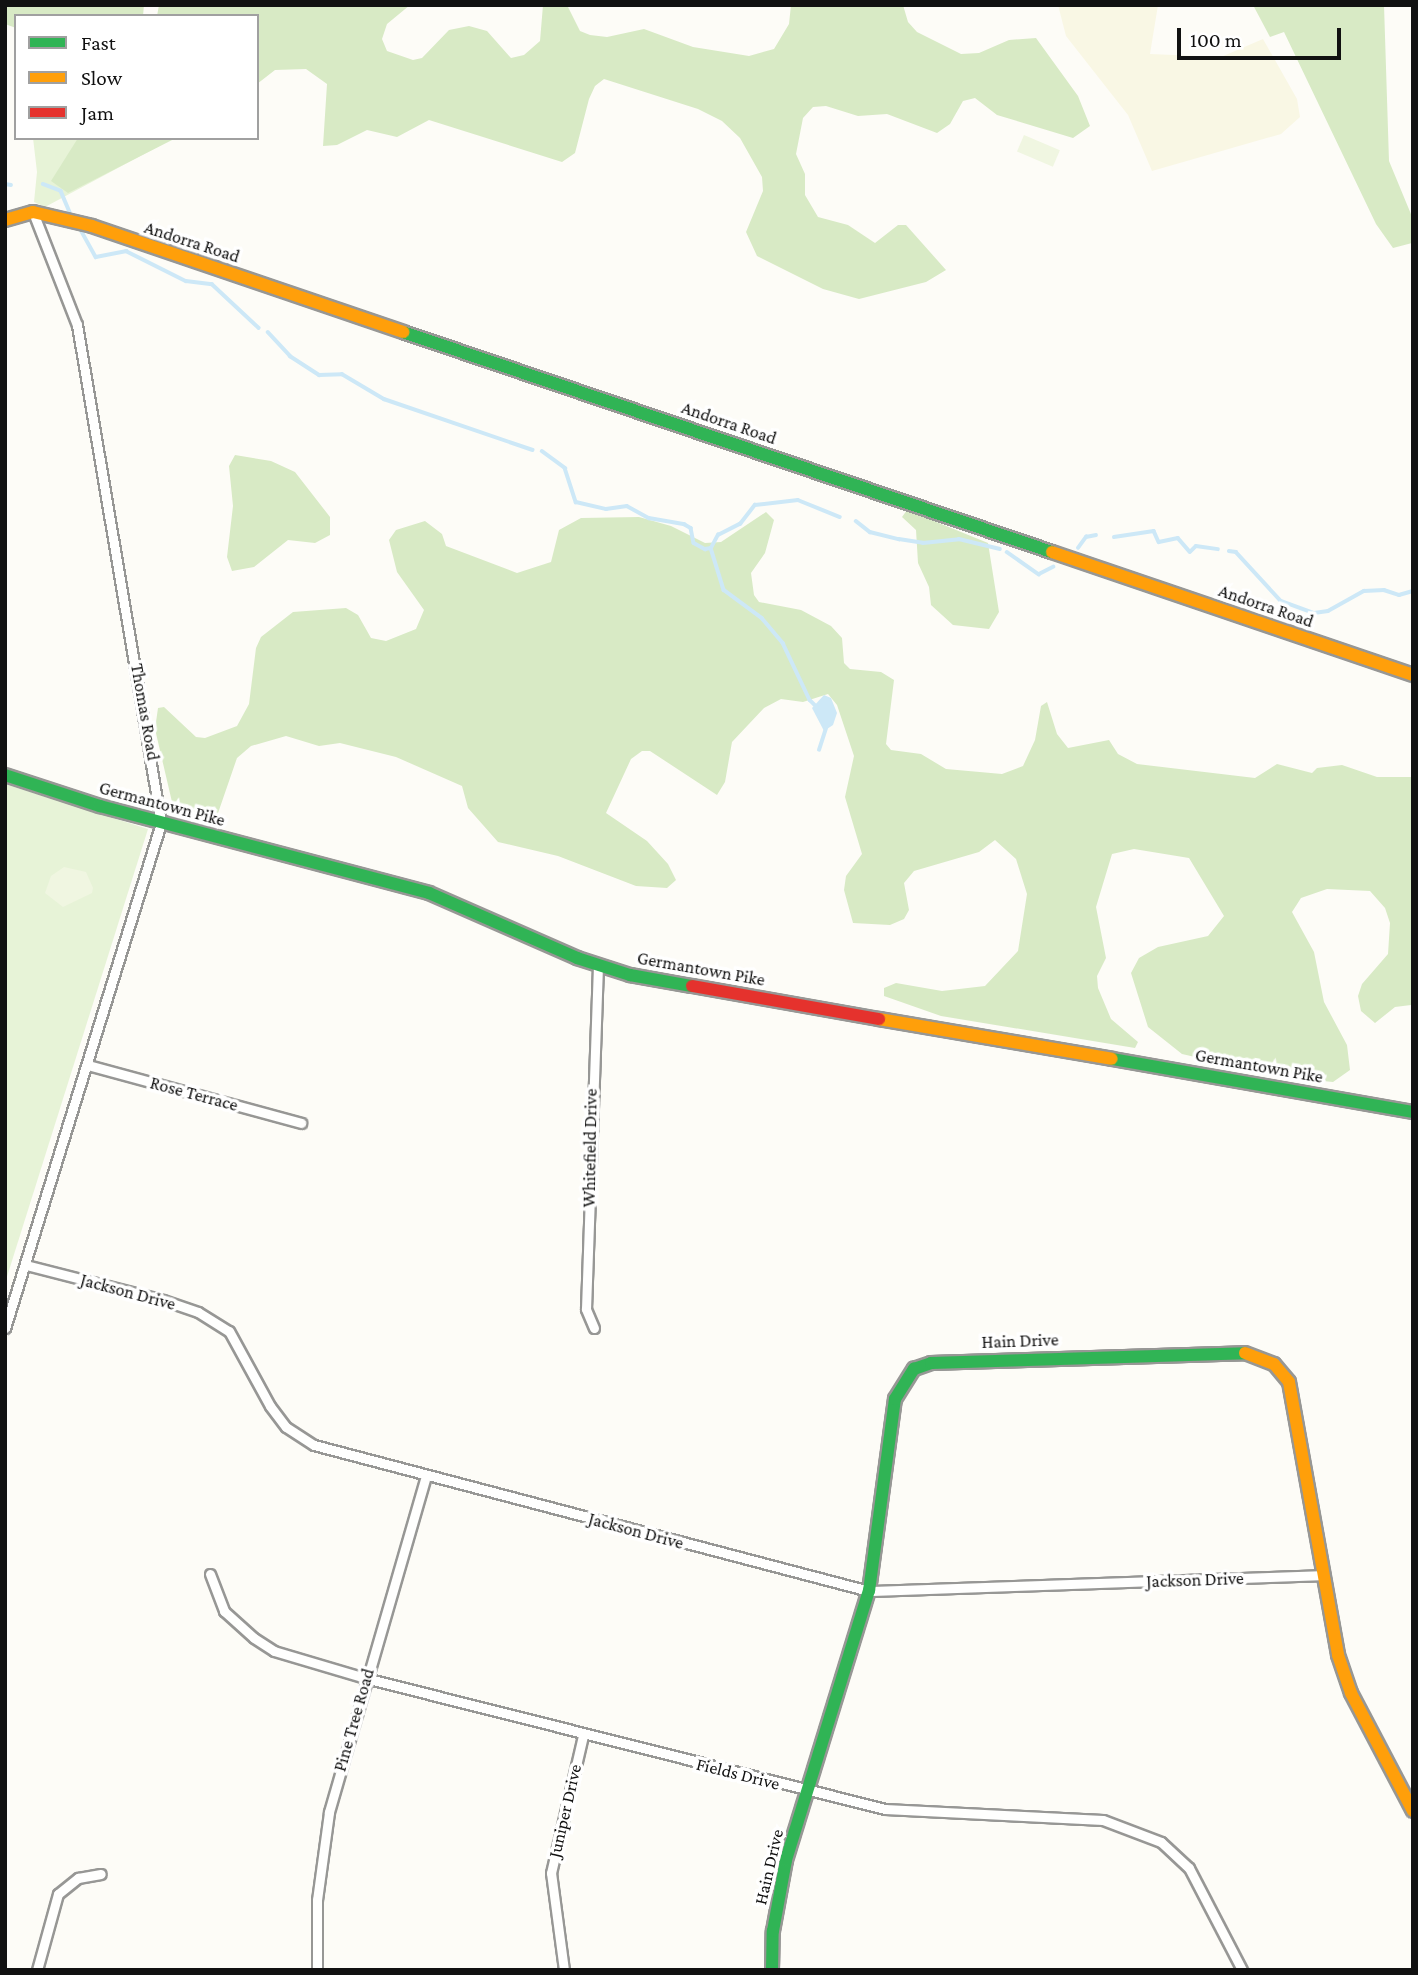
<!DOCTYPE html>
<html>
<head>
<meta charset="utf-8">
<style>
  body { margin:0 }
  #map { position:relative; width:1418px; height:1975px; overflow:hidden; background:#fdfcf7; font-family:"Crimson Pro",serif }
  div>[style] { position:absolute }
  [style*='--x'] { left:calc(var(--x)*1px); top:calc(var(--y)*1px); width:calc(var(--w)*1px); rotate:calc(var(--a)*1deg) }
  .farmland>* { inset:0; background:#f9f7e4 }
  .green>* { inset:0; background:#e7f3d7 }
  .forest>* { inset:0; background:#d8eac5 }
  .pitch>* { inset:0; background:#f0f6e1; transform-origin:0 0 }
  .water>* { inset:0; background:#cde8f7 }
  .stream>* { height:3.5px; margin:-1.75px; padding:0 1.75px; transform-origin:1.75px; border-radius:1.75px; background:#cde8f7 }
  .roads { filter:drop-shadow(2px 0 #979795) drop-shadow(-2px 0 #979795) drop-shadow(0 2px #979795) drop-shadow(0 -2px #979795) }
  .street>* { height:9px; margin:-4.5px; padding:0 4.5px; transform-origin:4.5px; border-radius:4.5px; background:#fffffe }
  .fast>* { height:12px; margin:-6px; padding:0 6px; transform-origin:6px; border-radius:6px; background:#30b455 }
  .slow>* { height:12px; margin:-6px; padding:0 6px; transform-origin:6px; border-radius:6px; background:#ff9f0a }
  .jam>* { height:12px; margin:-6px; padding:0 6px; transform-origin:6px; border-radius:6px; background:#e5322d }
  span { translate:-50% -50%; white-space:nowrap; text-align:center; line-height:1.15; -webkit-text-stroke:7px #fff; paint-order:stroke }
  .street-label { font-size:18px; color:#111 }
  .frame { position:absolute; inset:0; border:7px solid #111; pointer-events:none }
  .legend { position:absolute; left:14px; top:14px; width:245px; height:126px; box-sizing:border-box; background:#fff; border:2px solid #a0a0a0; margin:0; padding:9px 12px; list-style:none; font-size:21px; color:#111 }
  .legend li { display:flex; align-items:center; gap:14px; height:35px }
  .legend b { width:35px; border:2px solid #a0a0a0 }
  .scale { position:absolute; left:1177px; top:28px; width:164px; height:32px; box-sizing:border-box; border:4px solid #111; border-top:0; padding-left:9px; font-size:21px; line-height:24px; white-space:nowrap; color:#111; -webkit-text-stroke:5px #fff; paint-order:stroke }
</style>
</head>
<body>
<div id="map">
  <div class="farmland">
    <i style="clip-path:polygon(1058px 5px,1158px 5px,1150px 54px,1221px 57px,1263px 39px,1297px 99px,1300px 117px,1281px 134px,1152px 171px,1128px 115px,1066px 36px)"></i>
  </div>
  <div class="green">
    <i style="clip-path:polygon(33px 138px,174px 138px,45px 207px,34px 202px,37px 172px)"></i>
    <i style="clip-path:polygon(5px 784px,148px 829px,5px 1283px)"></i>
  </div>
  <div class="forest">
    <i style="clip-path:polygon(5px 5px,144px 5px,143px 16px,16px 16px,16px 28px,5px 24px)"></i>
    <i style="clip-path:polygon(159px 5px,410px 5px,387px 24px,382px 39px,387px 51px,413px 60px,422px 58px,449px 30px,469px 26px,487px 31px,511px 58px,524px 55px,540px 41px,543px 5px,567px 5px,580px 31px,590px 35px,607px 37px,644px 29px,693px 47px,749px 56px,774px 49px,789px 24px,791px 5px,903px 5px,908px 22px,917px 32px,961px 54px,979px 53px,1009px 40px,1036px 38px,1078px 96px,1090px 126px,1073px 138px,997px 115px,975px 98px,963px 101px,950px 124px,937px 133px,887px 114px,858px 116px,826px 106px,813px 107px,803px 118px,796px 154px,805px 174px,805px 195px,818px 217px,848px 225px,875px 243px,898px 225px,906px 225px,946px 270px,926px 282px,859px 299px,823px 289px,757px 256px,746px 232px,763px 191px,762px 177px,740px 138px,722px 121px,698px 109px,604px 79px,595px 86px,589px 99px,575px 153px,562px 162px,429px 120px,397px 137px,367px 130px,337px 145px,323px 146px,327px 84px,306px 69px,275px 70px,257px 84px,257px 16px,157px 16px)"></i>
    <i style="clip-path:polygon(1253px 5px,1384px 5px,1389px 161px,1413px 219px,1412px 243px,1393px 248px,1376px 224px,1284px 32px,1270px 37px)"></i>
    <i style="clip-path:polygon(78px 138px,176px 138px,68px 193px,51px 181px)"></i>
    <i style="clip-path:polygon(235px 455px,271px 461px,295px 472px,330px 517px,330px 535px,315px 543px,288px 540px,254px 567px,232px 571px,227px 557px,233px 506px,229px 466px)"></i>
    <i style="clip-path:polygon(907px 510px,988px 543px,999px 612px,989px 629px,953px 625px,931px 605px,929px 587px,918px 563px,916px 530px,902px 517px)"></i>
    <i style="clip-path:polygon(766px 512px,774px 520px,765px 553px,751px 573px,754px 595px,759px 602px,801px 610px,831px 626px,842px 638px,844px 663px,850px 669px,881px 672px,894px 680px,886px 744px,891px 750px,921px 754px,946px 769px,1002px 774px,1023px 766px,1035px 740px,1041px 706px,1047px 702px,1057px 734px,1068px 748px,1109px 740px,1118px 754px,1137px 764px,1255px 778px,1277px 764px,1312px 773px,1317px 768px,1342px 765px,1377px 777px,1413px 777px,1411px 1005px,1395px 1007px,1375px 1023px,1361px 1011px,1358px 996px,1362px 984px,1388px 954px,1390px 923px,1385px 908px,1370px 891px,1327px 889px,1301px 898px,1292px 912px,1314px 952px,1324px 1002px,1347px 1045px,1350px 1070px,1333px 1082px,1282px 1077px,1182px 1054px,1148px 1027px,1131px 973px,1139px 958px,1158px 947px,1208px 936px,1224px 916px,1189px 858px,1134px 849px,1112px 854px,1096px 907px,1106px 958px,1097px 976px,1098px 988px,1111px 1019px,1138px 1042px,1135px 1048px,941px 1016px,884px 996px,884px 988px,896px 983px,942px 991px,985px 986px,1018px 951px,1027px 894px,1016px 859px,995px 840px,979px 852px,914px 871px,904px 883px,909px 910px,904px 919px,890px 925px,853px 923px,844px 890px,846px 876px,862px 854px,845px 797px,854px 756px,837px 705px,828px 694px,803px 702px,781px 699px,764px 708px,732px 742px,725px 782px,717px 795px,650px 751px,642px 751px,631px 759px,606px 813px,647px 841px,668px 864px,676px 880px,667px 888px,636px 886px,558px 856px,498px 842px,468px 808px,462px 786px,396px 757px,340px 743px,319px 746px,286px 736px,251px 746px,237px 758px,217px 816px,201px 815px,172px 802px,155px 729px,158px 708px,164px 707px,196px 737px,205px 738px,237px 726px,249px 704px,256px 648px,261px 637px,293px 612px,346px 608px,358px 615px,371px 638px,386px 641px,416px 629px,424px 610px,397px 572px,389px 540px,396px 530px,425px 521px,442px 534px,446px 546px,517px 573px,551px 562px,559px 530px,581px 518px,639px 517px,671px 526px,705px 543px,721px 542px)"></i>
  </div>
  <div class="pitch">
    <i style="left:1024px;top:135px;width:39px;height:18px;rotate:23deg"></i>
    <i style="clip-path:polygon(64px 867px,86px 872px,93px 888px,92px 893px,63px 907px,45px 893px,51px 876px)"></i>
  </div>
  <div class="water">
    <i style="clip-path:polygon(824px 695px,831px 698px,837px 713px,833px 725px,824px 731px,812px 708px)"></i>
  </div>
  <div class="stream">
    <i style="--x:5;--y:184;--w:6;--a:9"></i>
    <i style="--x:43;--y:184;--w:19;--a:21"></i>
    <i style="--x:61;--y:191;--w:23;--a:67"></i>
    <i style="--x:81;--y:230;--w:31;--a:61"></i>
    <i style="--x:96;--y:257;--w:31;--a:-11"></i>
    <i style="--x:126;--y:251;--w:67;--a:26.6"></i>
    <i style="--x:186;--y:281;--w:26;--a:7"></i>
    <i style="--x:212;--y:284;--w:64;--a:43.1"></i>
    <i style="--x:268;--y:332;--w:33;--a:47"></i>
    <i style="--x:290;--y:356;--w:35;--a:33"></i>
    <i style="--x:319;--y:375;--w:23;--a:-2"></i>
    <i style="--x:342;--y:374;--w:49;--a:30.8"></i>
    <i style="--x:384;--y:399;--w:157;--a:18.9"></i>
    <i style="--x:542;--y:451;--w:29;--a:36"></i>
    <i style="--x:565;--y:468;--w:36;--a:72"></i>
    <i style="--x:576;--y:502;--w:31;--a:13"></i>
    <i style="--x:606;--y:509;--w:21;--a:-8"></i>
    <i style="--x:627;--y:506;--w:25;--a:29"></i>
    <i style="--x:649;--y:518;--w:36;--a:10"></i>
    <i style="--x:684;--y:524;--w:8;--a:30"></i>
    <i style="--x:691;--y:528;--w:15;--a:79"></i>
    <i style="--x:694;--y:543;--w:13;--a:29"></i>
    <i style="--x:705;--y:549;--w:6;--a:-9"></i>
    <i style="--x:711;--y:548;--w:15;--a:-62"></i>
    <i style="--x:718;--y:535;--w:25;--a:-27"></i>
    <i style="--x:740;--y:524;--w:24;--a:-52"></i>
    <i style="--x:755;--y:505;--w:43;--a:-6.6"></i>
    <i style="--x:798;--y:500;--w:45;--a:22"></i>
    <i style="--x:856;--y:521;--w:18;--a:38"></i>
    <i style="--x:870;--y:532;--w:30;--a:14"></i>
    <i style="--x:899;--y:539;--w:24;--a:9"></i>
    <i style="--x:923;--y:543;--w:36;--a:-6"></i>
    <i style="--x:959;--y:539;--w:42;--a:13.7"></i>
    <i style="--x:1114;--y:537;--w:40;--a:-8.5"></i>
    <i style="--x:1154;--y:531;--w:12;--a:66"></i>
    <i style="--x:1159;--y:542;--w:19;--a:-12"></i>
    <i style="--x:1178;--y:538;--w:18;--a:49"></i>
    <i style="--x:1190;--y:552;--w:8;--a:-45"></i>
    <i style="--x:1196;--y:546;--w:22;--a:8"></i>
    <i style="--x:711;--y:548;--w:44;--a:72.8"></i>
    <i style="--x:724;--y:590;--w:47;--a:36.4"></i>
    <i style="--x:762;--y:618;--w:33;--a:50"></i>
    <i style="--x:783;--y:643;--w:63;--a:64.7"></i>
    <i style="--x:810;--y:700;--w:11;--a:45"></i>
    <i style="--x:1078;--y:548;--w:14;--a:-54"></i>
    <i style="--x:1086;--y:537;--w:10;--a:-11"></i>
    <i style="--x:1229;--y:551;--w:7;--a:8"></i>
    <i style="--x:1236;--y:552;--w:67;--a:47.4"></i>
    <i style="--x:1281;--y:601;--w:35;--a:20"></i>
    <i style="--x:1314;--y:613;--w:14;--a:-8"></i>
    <i style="--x:1328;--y:611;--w:41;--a:-29.1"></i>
    <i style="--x:1364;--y:591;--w:20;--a:-3"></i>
    <i style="--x:1384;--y:590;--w:16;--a:18"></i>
    <i style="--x:1399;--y:595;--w:15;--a:-16"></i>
    <i style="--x:1007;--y:552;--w:39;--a:35"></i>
    <i style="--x:1039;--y:574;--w:16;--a:-27"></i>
    <i style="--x:819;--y:750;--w:22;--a:-72"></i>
  </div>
  <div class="roads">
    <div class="street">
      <i style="--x:88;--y:1065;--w:221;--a:15.2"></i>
      <i style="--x:26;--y:1265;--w:141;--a:14.3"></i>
      <i style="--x:163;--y:1300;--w:37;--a:19"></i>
      <i style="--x:198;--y:1312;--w:36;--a:32"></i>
      <i style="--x:229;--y:1331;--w:85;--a:61.3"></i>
      <i style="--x:270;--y:1406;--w:26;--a:53"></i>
      <i style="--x:286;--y:1427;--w:33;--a:33"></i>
      <i style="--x:314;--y:1445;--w:574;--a:14.74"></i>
      <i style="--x:869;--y:1591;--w:453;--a:-2"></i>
      <i style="--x:5;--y:1328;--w:529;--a:-72.83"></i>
      <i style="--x:161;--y:823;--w:505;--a:-99.57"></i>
      <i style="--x:77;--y:325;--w:121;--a:-111.3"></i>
      <i style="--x:594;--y:1328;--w:21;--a:-113"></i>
      <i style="--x:586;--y:1309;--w:343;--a:-88"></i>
      <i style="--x:210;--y:1574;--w:40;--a:69"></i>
      <i style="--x:224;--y:1611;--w:40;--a:42"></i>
      <i style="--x:254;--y:1638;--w:24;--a:33"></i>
      <i style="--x:274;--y:1651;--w:95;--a:16.5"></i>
      <i style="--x:365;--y:1678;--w:536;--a:14.14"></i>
      <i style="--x:885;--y:1809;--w:218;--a:2.9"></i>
      <i style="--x:1103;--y:1820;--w:62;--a:20.8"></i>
      <i style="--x:1161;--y:1842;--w:38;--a:43"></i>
      <i style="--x:1189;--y:1868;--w:115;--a:62.5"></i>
      <i style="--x:37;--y:1970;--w:79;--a:-74.6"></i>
      <i style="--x:58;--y:1894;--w:26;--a:-39"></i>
      <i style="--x:78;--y:1878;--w:23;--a:-10"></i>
      <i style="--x:317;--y:1970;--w:70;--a:-90"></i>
      <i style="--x:317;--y:1900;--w:89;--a:-82.2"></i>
      <i style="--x:329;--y:1812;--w:349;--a:-73.9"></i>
      <i style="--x:564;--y:1970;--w:98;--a:-97.6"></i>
      <i style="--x:551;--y:1873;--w:142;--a:-76.9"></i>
    </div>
    <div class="fast">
      <i style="--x:403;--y:332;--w:685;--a:18.73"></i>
      <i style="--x:5;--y:775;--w:100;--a:18.1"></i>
      <i style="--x:100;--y:806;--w:340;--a:14.8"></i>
      <i style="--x:429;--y:893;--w:162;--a:23.7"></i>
      <i style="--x:577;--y:958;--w:56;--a:17.8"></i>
      <i style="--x:630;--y:975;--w:63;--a:10.1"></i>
      <i style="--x:1112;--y:1059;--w:306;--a:10"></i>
      <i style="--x:772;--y:1970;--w:39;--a:-89"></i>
      <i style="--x:773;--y:1931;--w:72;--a:-79.6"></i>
      <i style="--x:786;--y:1860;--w:282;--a:-72.9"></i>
      <i style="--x:869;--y:1591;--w:194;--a:-82.3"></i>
      <i style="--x:895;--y:1399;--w:36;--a:-58"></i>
      <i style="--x:914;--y:1369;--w:18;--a:-19"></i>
      <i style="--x:931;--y:1363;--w:314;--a:-1.8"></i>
    </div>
    <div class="slow">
      <i style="--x:5;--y:220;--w:29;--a:-16"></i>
      <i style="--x:33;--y:212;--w:61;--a:13.3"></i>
      <i style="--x:92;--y:226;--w:329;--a:18.8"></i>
      <i style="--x:1052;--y:552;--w:381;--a:18.8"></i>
      <i style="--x:879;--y:1019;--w:236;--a:9.7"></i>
      <i style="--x:1245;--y:1353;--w:31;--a:21"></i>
      <i style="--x:1274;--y:1364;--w:23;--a:50"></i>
      <i style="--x:1289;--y:1382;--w:277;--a:79.8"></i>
      <i style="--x:1338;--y:1655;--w:40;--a:71.1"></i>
      <i style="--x:1351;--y:1693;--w:133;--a:62.3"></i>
    </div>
    <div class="jam">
      <i style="--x:692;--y:986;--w:190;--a:10"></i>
    </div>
  </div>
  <div class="street-label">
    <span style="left:192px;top:242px;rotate:18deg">Andorra Road</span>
    <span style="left:729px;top:423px;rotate:19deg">Andorra Road</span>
    <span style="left:1266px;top:606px;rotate:19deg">Andorra Road</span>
    <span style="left:145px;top:712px;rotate:80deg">Thomas Road</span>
    <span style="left:162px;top:804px;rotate:15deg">Germantown Pike</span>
    <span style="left:701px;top:969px;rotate:10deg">Germantown Pike</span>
    <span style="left:1259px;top:1066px;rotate:10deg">Germantown Pike</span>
    <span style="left:194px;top:1094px;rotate:15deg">Rose Terrace</span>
    <span style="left:590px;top:1148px;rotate:-89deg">Whitefield Drive</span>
    <span style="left:128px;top:1292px;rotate:15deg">Jackson Drive</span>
    <span style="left:1020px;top:1341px;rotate:-2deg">Hain Drive</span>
    <span style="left:636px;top:1531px;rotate:15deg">Jackson Drive</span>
    <span style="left:1195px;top:1580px;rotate:-2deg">Jackson Drive</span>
    <span style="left:354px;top:1720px;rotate:-74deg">Pine Tree Road</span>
    <span style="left:738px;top:1774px;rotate:14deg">Fields Drive</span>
    <span style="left:565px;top:1811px;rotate:-77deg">Juniper Drive</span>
    <span style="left:769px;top:1867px;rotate:-77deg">Hain Drive</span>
  </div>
  <div class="frame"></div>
  <ul class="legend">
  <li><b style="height:9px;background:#30b455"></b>Fast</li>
  <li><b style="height:9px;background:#ff9f0a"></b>Slow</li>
  <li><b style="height:9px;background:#e5322d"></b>Jam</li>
  </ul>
  <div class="scale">100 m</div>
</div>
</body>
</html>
